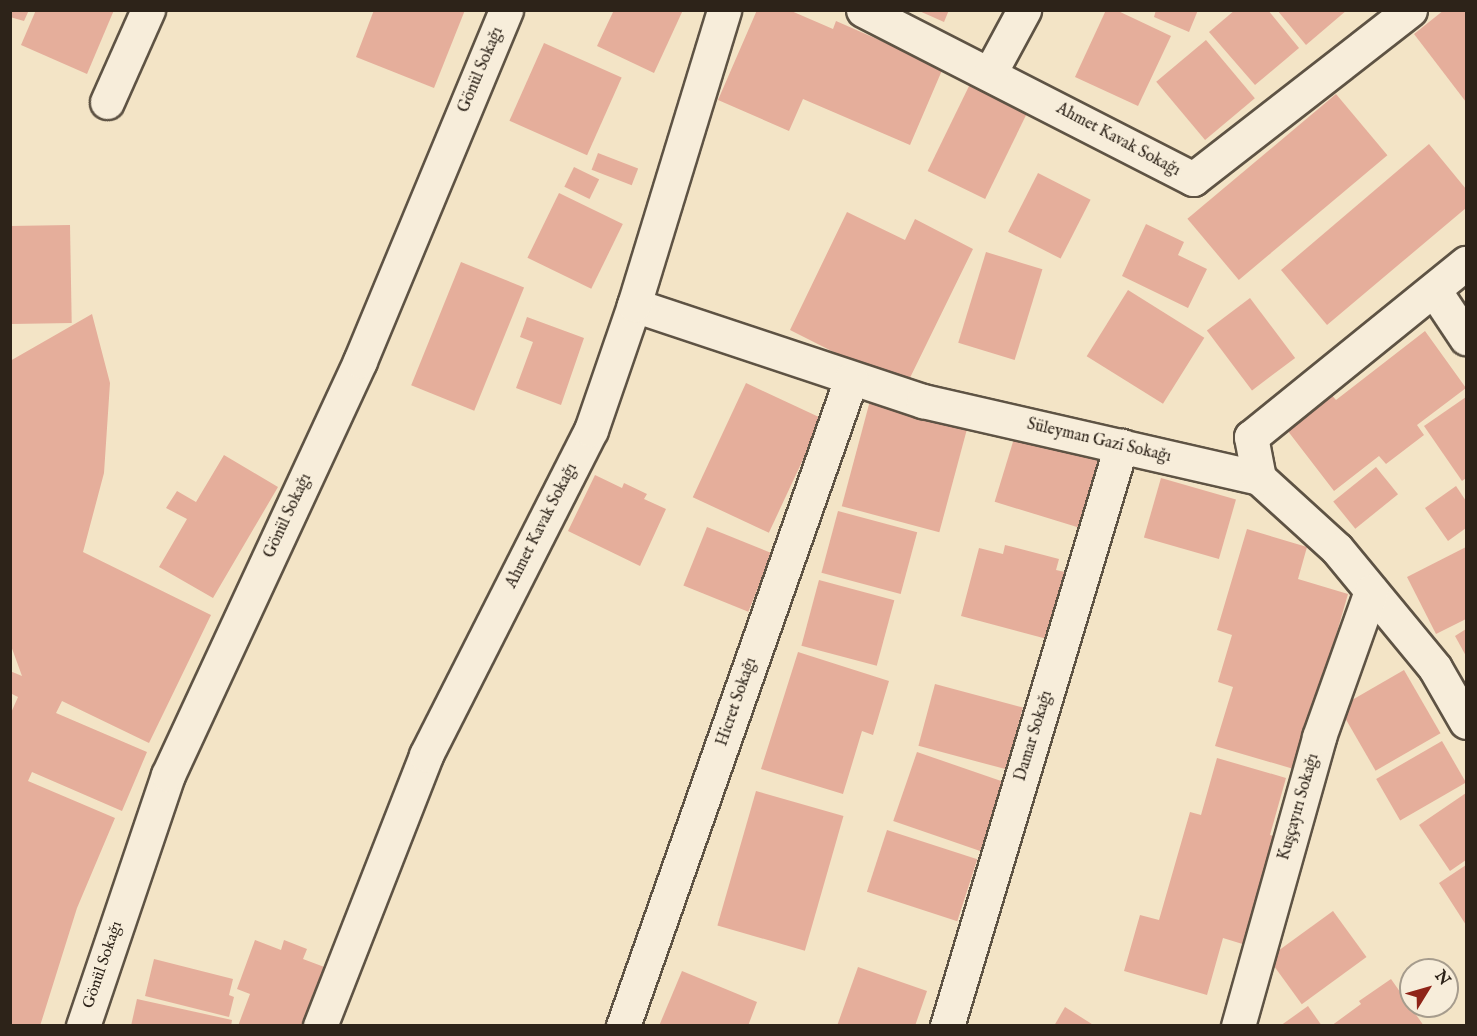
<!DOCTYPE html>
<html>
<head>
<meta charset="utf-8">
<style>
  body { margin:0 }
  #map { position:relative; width:1477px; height:1036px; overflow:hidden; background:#f3e4c6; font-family:"IM FELL English",serif }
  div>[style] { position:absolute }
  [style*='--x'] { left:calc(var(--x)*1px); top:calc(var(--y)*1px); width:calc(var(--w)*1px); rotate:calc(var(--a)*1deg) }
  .building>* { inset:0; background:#e5ae9b; transform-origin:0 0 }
  .roads { filter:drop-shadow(2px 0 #5e5344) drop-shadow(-2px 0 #5e5344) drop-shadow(0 2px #5e5344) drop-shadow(0 -2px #5e5344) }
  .minor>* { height:33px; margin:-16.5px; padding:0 16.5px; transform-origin:16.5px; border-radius:16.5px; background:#f7edda }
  span { translate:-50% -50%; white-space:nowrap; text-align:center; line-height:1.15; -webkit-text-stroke:5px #f7edda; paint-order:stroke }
  .street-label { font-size:16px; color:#2d2319 }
  .frame { position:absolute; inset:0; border:12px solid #2d2319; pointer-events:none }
  .north { position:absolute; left:1399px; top:958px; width:60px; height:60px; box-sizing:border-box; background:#f7edda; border:2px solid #a69c8d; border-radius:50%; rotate:53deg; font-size:16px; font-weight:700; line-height:24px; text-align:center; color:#2d2319 }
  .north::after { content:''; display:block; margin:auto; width:21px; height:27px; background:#8f2418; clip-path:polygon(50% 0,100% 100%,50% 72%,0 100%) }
</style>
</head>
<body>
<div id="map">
  <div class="building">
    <i style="clip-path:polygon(10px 10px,29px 10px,24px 21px,10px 17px)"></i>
    <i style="clip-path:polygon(36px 10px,114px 10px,87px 74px,21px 45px)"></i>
    <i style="clip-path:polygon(374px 10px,465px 10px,434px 88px,356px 57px)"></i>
    <i style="clip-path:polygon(614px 10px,683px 10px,654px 73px,597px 46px)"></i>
    <i style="clip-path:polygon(757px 10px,789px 10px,833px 29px,836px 21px,943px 68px,910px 145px,803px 99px,789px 131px,718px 100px)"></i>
    <i style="clip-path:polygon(917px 10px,949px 10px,944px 22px)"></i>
    <i style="clip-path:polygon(1106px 10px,1116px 10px,1171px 36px,1138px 106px,1075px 77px)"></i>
    <i style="clip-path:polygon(1156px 10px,1198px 10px,1189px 32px,1154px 17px)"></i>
    <i style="clip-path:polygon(1235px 10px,1268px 10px,1299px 48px,1255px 85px,1209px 32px)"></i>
    <i style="clip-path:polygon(1277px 10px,1347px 10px,1306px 45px)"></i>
    <i style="clip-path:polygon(1444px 10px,1466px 10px,1466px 102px,1414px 34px)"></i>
    <i style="left:1206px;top:40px;width:76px;height:65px;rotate:50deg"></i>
    <i style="left:544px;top:43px;width:85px;height:85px;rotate:24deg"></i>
    <i style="left:971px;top:82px;width:64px;height:99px;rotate:26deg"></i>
    <i style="left:1336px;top:94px;width:80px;height:194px;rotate:50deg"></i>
    <i style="clip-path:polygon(1429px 144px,1466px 189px,1466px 208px,1327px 325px,1281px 270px)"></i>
    <i style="left:598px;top:153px;width:43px;height:18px;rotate:21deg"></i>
    <i style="left:574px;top:167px;width:28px;height:22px;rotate:26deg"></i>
    <i style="left:1038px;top:173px;width:59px;height:66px;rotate:27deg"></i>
    <i style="left:559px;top:193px;width:71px;height:72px;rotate:26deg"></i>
    <i style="clip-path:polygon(847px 212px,905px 240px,915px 219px,973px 249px,905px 388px,790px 330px)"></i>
    <i style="clip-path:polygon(1146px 224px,1184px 242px,1178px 255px,1207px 269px,1188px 308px,1122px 276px)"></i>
    <i style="left:70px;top:225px;width:98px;height:60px;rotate:89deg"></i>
    <i style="left:986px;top:252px;width:59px;height:95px;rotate:17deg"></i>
    <i style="left:461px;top:262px;width:68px;height:133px;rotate:22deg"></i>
    <i style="left:1128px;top:290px;width:90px;height:78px;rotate:32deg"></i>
    <i style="left:1250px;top:298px;width:75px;height:54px;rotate:53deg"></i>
    <i style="clip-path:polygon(92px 314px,110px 383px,104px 473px,83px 552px,211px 615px,149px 743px,62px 701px,56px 713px,147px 752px,122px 811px,32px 772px,28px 781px,115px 818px,77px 908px,40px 1026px,10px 1026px,10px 715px,18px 697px,10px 693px,10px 671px,22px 676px,10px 643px,10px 361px)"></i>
    <i style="clip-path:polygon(527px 317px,584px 338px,561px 405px,516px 388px,533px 342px,520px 337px)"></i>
    <i style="clip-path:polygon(1425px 331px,1466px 388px,1417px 425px,1424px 435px,1386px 464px,1379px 456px,1334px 491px,1284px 426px,1329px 392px,1336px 400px)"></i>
    <i style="left:746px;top:383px;width:84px;height:126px;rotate:25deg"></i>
    <i style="left:871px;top:397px;width:101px;height:113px;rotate:15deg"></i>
    <i style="clip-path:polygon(1466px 397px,1466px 478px,1462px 481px,1424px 426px)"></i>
    <i style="left:1016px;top:432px;width:87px;height:73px;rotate:17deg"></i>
    <i style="clip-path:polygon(224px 455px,278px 487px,213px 598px,159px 567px,187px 519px,166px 508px,177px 491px,196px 502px)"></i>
    <i style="left:1376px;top:467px;width:35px;height:55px;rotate:51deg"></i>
    <i style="clip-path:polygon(595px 475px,622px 488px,624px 483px,647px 494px,644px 499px,666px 509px,640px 566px,568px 531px)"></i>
    <i style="left:1161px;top:478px;width:78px;height:62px;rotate:16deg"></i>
    <i style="clip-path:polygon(1456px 486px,1466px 501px,1466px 528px,1448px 541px,1425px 508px)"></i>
    <i style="left:838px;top:511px;width:82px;height:64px;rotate:15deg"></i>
    <i style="left:707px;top:527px;width:70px;height:63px;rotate:22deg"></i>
    <i style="clip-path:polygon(1247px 529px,1307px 547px,1298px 579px,1348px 594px,1297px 770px,1215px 746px,1233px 687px,1218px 682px,1232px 635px,1217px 630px)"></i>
    <i style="clip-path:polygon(1005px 545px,1059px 559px,1056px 570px,1065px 572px,1047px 639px,961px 616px,979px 548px,1003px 554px)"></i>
    <i style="clip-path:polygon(1466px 547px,1466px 619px,1436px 634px,1407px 577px)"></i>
    <i style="left:819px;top:580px;width:78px;height:68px;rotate:15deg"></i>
    <i style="clip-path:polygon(1466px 629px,1466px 656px,1455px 636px)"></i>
    <i style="clip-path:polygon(798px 652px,889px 681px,873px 735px,862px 731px,843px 794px,761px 769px)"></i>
    <i style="left:1404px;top:670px;width:73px;height:75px;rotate:60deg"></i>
    <i style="left:935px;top:684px;width:91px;height:64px;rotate:15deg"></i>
    <i style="left:1442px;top:741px;width:48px;height:76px;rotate:60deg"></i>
    <i style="left:917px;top:752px;width:92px;height:73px;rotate:19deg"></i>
    <i style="clip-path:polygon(1217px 758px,1286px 778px,1270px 835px,1280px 838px,1249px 946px,1223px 938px,1207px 995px,1124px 971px,1140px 915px,1159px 920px,1190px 812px,1201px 815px)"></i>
    <i style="left:756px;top:791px;width:91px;height:140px;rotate:16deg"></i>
    <i style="clip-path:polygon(1466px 793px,1466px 860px,1450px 871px,1419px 825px)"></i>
    <i style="left:887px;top:830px;width:95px;height:65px;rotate:18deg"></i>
    <i style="clip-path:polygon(1466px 865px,1466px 925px,1439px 883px)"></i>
    <i style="left:1333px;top:911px;width:57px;height:80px;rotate:54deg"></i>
    <i style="clip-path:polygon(255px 940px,281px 950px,284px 940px,307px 949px,303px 959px,327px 968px,306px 1026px,238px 1026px,250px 994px,237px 989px)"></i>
    <i style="clip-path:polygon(154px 959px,233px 979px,229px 995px,234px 997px,229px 1017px,145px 996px)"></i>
    <i style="clip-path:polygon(858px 967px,927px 991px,915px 1026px,837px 1026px)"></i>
    <i style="clip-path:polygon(682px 971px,757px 1002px,748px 1026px,659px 1026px)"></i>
    <i style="clip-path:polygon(1391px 979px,1424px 1026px,1331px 1026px,1361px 1004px,1359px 1001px)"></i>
    <i style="clip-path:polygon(137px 999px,232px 1020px,231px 1026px,131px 1026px)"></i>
    <i style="clip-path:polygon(1308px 1006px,1322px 1026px,1280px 1026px)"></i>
    <i style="clip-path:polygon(1065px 1007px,1095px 1026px,1054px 1026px)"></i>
  </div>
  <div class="roads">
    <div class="minor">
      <i style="--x:863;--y:10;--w:371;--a:27.1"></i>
      <i style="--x:1193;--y:179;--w:275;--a:-37.9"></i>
      <i style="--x:990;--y:73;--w:72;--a:-61.6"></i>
      <i style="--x:107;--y:102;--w:101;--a:-66"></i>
      <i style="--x:1434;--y:290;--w:58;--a:56.3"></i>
      <i style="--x:634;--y:305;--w:305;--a:18.4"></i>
      <i style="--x:923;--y:401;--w:345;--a:12.9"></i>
      <i style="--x:1259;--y:478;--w:105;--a:42.3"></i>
      <i style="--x:1337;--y:549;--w:154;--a:50.5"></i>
      <i style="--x:1435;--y:668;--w:62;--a:60.1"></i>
      <i style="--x:1259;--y:478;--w:42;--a:-101"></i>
      <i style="--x:1251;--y:437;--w:277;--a:-39"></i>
      <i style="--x:83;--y:1026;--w:265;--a:-71.3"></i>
      <i style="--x:168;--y:775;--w:456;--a:-65.1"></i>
      <i style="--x:360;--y:361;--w:380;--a:-67.4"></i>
      <i style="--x:320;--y:1026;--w:291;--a:-68.6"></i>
      <i style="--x:426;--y:755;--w:364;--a:-63.1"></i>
      <i style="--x:591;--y:430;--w:132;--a:-71"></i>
      <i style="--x:634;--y:305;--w:308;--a:-73"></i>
      <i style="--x:623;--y:1026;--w:686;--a:-70.59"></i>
      <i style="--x:947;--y:1026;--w:606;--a:-73.3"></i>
      <i style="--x:1238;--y:1026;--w:300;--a:-74.3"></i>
      <i style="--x:1319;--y:737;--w:155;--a:-70.4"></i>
    </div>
  </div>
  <div class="street-label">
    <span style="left:481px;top:70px;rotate:-67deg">Gönül Sokağı</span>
    <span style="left:1118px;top:140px;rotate:28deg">Ahmet Kavak Sokağı</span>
    <span style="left:1099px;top:441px;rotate:13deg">Süleyman Gazi Sokağı</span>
    <span style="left:288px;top:516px;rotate:-65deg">Gönül Sokağı</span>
    <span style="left:542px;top:526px;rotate:-63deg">Ahmet Kavak Sokağı</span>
    <span style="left:737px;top:702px;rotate:-71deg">Hicret Sokağı</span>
    <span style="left:1034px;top:736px;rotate:-73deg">Damar Sokağı</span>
    <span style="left:1299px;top:807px;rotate:-74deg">Kuşçayırı Sokağı</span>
    <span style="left:103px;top:965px;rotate:-71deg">Gönül Sokağı</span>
  </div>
  <div class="frame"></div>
  <div class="north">N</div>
</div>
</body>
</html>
